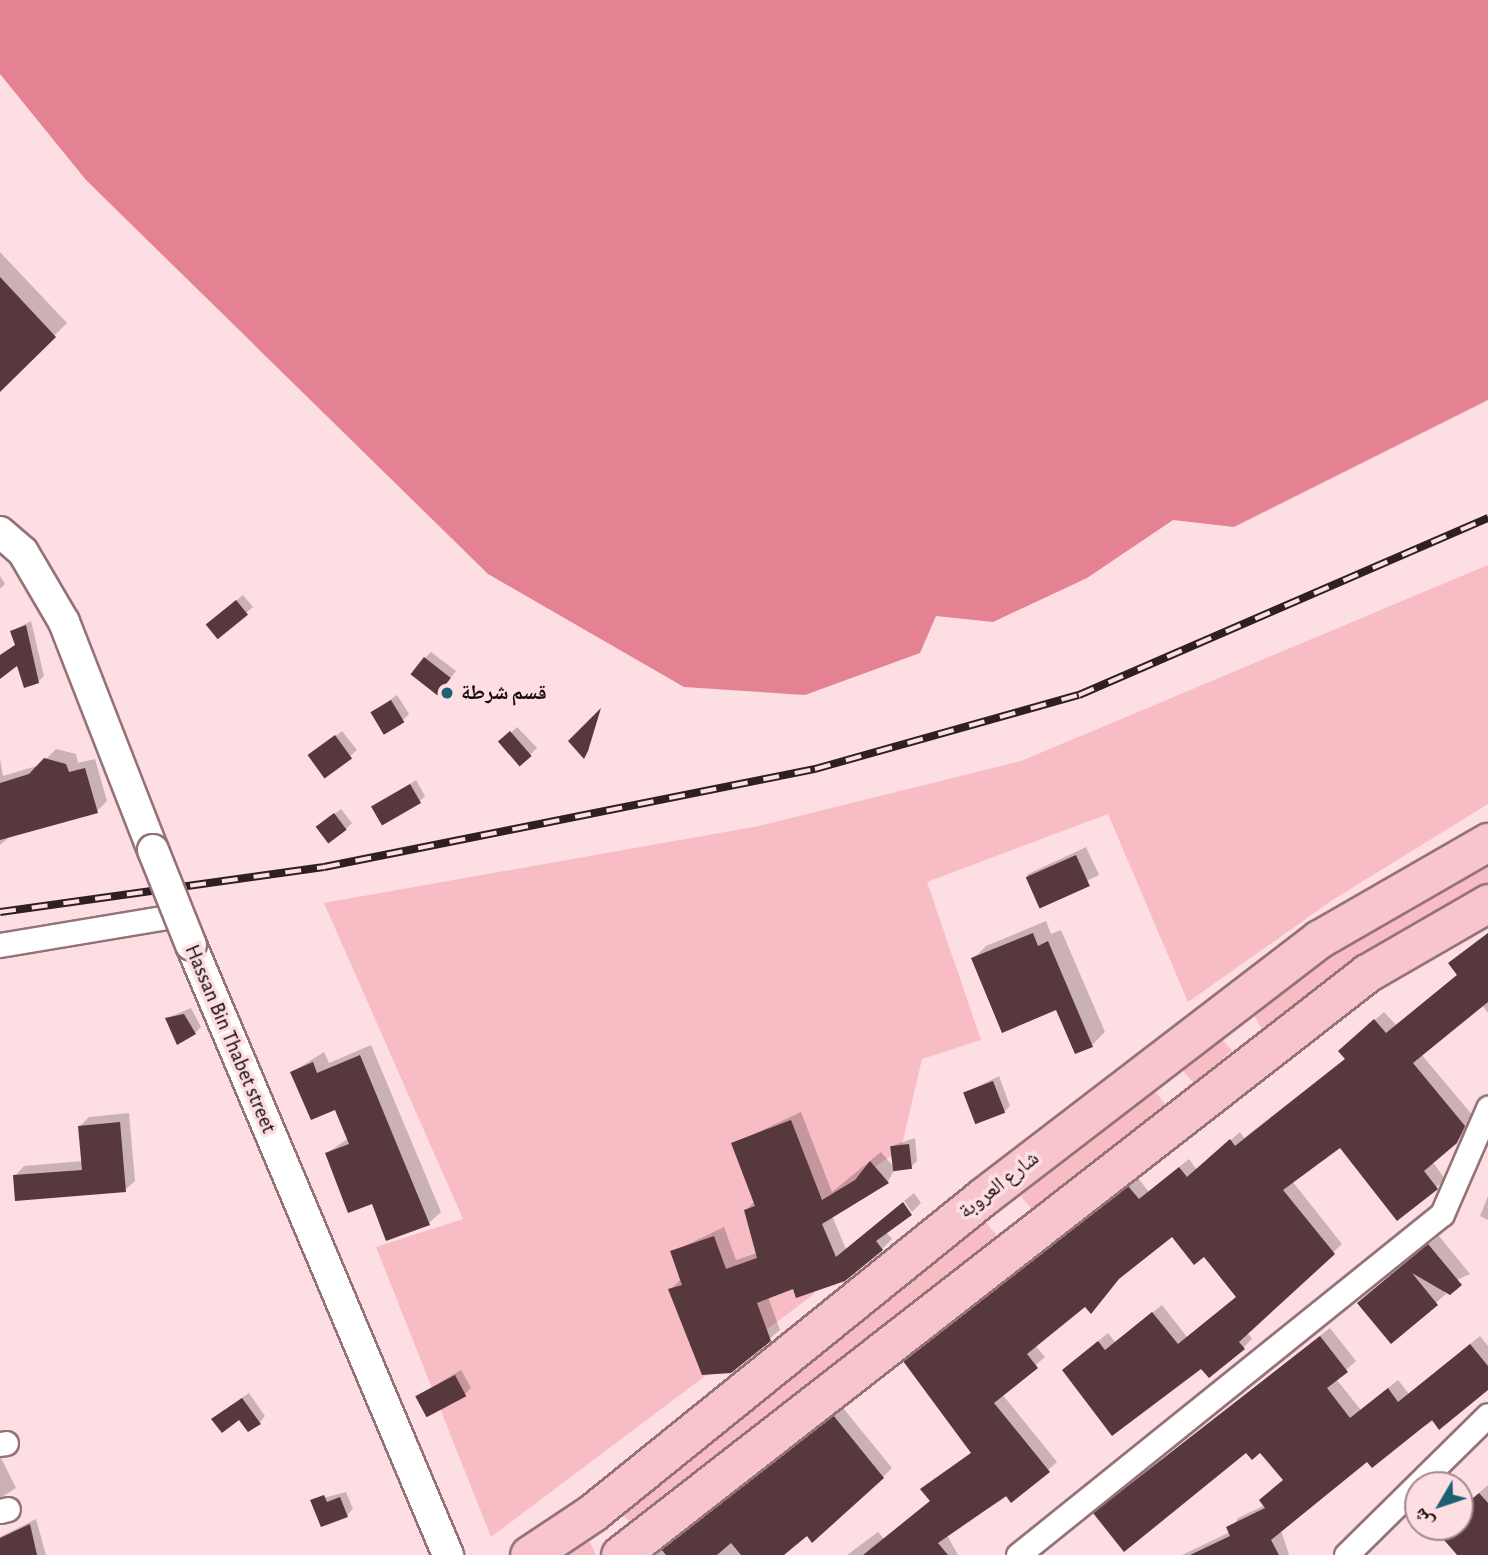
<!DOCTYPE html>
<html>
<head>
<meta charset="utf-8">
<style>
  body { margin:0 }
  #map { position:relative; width:1488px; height:1555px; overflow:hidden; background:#fddee2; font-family:"Alegreya Sans","Noto Naskh Arabic",sans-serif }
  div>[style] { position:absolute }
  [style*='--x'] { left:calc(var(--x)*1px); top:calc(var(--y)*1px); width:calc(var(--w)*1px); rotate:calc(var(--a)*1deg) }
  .green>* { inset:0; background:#f7bcc4; transform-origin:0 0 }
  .water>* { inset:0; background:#e48293 }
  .shadow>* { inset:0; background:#0003; transform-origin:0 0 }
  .building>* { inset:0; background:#56383d; transform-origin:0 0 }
  .roads { filter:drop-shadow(2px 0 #947277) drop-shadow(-2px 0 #947277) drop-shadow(0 2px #947277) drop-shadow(0 -2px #947277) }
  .minor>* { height:23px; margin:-11.5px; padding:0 11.5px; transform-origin:11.5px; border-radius:11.5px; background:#fff }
  .tertiary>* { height:30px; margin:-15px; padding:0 15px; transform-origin:15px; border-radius:15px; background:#fff }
  .primary>* { height:37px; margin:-18.5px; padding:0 18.5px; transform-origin:18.5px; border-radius:18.5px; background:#f8c5cd }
  .rail>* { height:8px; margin-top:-4px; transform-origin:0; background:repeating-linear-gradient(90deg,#fddee2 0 16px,#2e2022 0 32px); box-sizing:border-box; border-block:2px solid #2e2022 }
  .bridges { filter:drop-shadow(2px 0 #947277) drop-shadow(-2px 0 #947277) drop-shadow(0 2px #947277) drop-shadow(0 -2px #947277) }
  .tertiary-bridge>* { height:30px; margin:-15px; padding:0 15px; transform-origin:15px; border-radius:15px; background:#fff }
  .dots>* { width:19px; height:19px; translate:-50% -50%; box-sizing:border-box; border:4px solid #fddee2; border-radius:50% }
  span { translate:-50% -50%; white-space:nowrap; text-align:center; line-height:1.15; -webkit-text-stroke:7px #fddee2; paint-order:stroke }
  .poi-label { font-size:21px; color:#15090b; font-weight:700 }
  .left { translate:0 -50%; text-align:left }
  .street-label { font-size:21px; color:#15090b }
  .north { position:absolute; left:1404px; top:1471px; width:70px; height:70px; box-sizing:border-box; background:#fddee2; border:2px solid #a0898c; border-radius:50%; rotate:231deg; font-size:19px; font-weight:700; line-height:28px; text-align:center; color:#15090b }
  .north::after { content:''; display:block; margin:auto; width:24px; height:32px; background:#1c6173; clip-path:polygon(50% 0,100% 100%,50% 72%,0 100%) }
</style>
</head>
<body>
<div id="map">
  <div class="green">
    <i style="clip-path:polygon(1488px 565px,1488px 804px,1334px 899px,1188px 1002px,1108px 814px,927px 882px,981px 1040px,922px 1059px,901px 1149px,821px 1203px,814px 1294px,491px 1537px,376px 1247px,463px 1219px,324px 903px,759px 826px,1021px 761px)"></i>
    <i style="clip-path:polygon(1488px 861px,1488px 887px,1264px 1033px,1251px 1010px,1328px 953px)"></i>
    <i style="left:1220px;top:1037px;width:18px;height:50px;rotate:49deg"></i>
    <i style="left:1153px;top:1089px;width:19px;height:170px;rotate:51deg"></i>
    <i style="clip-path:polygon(985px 1221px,997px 1236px,637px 1524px,625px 1518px,623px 1511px)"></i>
    <i style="clip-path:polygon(590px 1542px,596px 1555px,565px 1555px,581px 1544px)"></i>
  </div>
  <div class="water">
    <i style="clip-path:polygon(0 0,1488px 0,1488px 400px,1234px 527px,1173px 520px,1087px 578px,993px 622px,936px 616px,920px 653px,805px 695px,684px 687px,488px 574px,86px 180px,0 74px)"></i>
  </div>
  <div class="shadow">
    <i style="clip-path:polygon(0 252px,67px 323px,0 390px)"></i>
    <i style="clip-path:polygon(0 576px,5px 584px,0 589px)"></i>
    <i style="clip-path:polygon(243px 595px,253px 607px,218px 637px,214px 619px)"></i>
    <i style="clip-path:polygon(31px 621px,44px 676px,38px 682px,18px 664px,0 676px,0 656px,16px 644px,12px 631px)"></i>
    <i style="clip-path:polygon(431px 652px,456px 671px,443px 687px,425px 658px)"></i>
    <i style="clip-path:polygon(397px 695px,409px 714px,403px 720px,373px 712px)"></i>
    <i style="left:517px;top:727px;width:29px;height:22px;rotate:46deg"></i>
    <i style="clip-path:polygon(342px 731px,357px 750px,326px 777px,316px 751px)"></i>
    <i style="clip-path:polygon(56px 749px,76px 754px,78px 763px,95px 759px,107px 801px,97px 811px,12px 835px,0 845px,0 759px,3px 776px,40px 765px)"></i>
    <i style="clip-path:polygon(416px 780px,425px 796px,419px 802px,373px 808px)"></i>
    <i style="clip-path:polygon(341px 809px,352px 823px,346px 829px,324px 822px)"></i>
    <i style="left:1086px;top:847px;width:31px;height:65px;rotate:65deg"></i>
    <i style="clip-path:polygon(1046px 921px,1051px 934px,1061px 930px,1105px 1032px,1092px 1045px,1057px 1008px,973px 959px,986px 946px)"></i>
    <i style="clip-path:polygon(1488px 933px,1488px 1013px,1482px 1005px,1421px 1054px,1473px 1116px,1466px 1132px,1432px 1161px,1445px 1179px,1436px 1188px,1340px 1145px,1292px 1181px,1342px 1244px,1247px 1332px,1252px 1339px,1243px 1348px,1201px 1366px,1074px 1361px,1108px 1333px,1115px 1342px,1162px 1305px,1187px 1337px,1238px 1296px,1204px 1254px,1172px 1234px,1035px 1345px,1045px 1357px,1002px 1394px,1057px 1462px,1048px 1470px,947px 1535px,958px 1555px,847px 1555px,878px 1532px,884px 1539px,931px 1500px,922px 1489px,972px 1452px,914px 1352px,1138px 1178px,1149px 1192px,1189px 1159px,1197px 1170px,1240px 1132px,1244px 1138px,1346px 1058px,1349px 1042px,1384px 1012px,1396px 1025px,1458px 974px,1459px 955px)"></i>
    <i style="clip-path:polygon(191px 1008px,201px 1027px,195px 1033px,167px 1018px)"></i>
    <i style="clip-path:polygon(371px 1045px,441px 1212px,429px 1223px,387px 1239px,373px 1202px,327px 1153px,349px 1138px,336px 1108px,292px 1072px,324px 1052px,329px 1063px)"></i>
    <i style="clip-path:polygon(999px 1076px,1010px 1106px,1004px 1112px,965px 1093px)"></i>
    <i style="clip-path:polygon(801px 1112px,832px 1192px,881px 1152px,894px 1167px,892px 1146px,915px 1138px,917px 1161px,911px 1167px,895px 1169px,888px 1181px,832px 1216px,846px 1249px,902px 1203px,910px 1214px,886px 1232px,892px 1239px,882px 1249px,768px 1297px,780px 1330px,730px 1372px,703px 1373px,670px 1290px,680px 1280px,672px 1252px,724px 1227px,736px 1260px,757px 1253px,746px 1210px,755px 1201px,733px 1144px)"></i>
    <i style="clip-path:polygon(129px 1113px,135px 1181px,125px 1190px,15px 1176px,24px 1166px,83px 1161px,80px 1126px,89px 1117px)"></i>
    <i style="clip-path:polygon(914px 1193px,921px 1203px,912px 1212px,904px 1201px)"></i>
    <i style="clip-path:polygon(1488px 1196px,1488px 1220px,1480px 1216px)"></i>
    <i style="clip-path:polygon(1439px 1236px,1470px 1274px,1441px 1287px,1446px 1294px,1391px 1341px,1369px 1294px)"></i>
    <i style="clip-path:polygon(1330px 1328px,1356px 1361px,1336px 1379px,1361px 1410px,1398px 1380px,1409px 1394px,1480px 1336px,1488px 1346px,1488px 1388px,1368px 1460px,1281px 1530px,1289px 1555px,1182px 1555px,1230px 1532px,1238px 1518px,1265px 1505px,1285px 1479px,1260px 1451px,1247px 1451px,1095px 1513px)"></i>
    <i style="clip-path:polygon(461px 1370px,471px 1388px,465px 1394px,417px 1396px)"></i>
    <i style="clip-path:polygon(249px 1393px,265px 1416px,260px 1422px,220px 1413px)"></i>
    <i style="clip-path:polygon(843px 1408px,892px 1468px,883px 1477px,781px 1555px,655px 1555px)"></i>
    <i style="clip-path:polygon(0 1456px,16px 1488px,0 1498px)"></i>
    <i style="clip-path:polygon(1488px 1485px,1488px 1555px,1459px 1555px,1441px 1527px,1460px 1527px,1460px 1510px)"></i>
    <i style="clip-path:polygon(346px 1492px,353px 1509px,347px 1515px,312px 1501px)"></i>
    <i style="clip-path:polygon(36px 1519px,46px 1555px,1px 1555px,0 1537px)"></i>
  </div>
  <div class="building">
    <i style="clip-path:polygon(0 277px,56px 337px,0 392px)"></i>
    <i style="left:236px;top:600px;width:19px;height:39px;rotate:51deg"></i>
    <i style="clip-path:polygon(26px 625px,39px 683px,24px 688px,17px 666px,0 679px,0 655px,15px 645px,10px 631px)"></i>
    <i style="left:424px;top:657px;width:34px;height:22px;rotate:38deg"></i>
    <i style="left:391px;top:700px;width:26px;height:24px;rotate:59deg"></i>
    <i style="clip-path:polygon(601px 708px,588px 751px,584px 759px,568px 741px)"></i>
    <i style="left:510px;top:731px;width:33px;height:16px;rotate:49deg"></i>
    <i style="left:335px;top:735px;width:29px;height:34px;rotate:54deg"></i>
    <i style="clip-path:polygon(44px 758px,66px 764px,69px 772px,85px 768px,98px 813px,0 840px,0 783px,29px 774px)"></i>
    <i style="left:410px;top:784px;width:22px;height:45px;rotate:60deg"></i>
    <i style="left:334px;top:813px;width:21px;height:23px;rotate:53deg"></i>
    <i style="left:1076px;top:855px;width:34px;height:55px;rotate:66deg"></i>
    <i style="clip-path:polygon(1033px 933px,1038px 946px,1048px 941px,1093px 1047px,1075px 1054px,1056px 1010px,1002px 1033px,971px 958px)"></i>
    <i style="clip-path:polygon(1488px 933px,1488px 1002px,1413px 1063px,1465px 1126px,1457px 1143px,1424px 1171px,1438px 1189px,1397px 1221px,1340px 1148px,1283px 1190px,1335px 1254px,1239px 1342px,1245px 1349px,1209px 1378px,1201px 1369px,1112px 1436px,1062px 1370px,1098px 1341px,1105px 1350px,1152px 1312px,1178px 1344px,1236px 1297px,1204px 1257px,1194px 1265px,1172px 1237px,1119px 1279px,1091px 1314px,1085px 1307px,1027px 1354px,1038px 1368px,994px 1403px,1050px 1472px,1011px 1503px,1006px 1496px,938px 1543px,948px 1555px,863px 1555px,930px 1501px,920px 1489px,971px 1453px,903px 1361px,1128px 1186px,1139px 1199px,1179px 1167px,1187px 1177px,1230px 1139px,1235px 1146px,1345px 1059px,1338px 1051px,1374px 1019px,1386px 1033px,1457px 975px,1448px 963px)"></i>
    <i style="clip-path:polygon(184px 1014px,196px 1034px,177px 1045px,165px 1018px)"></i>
    <i style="clip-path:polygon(360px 1055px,430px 1225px,386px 1241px,372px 1204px,348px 1213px,325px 1153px,349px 1144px,335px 1110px,311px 1120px,290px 1072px,313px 1062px,317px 1073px)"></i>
    <i style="left:993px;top:1081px;width:34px;height:32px;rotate:69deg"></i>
    <i style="clip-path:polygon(791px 1120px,822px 1200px,855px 1180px,870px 1161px,889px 1183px,822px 1224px,836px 1257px,903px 1202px,912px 1215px,876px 1241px,883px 1250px,845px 1281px,796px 1298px,793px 1289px,757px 1303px,771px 1341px,731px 1373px,702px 1375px,668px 1289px,682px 1285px,670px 1251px,714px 1236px,726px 1269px,757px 1258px,744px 1210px,755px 1206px,731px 1143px)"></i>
    <i style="clip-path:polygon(120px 1122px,126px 1192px,15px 1201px,13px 1175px,82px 1170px,78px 1126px)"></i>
    <i style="left:909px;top:1144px;width:25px;height:19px;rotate:83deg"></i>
    <i style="clip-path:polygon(1428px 1244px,1462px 1285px,1450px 1295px,1412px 1273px,1438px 1305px,1391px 1344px,1357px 1303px)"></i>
    <i style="clip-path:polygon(1320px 1336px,1348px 1372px,1327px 1388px,1350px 1418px,1388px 1388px,1398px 1402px,1470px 1344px,1488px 1366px,1488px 1390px,1439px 1430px,1432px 1420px,1372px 1468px,1367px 1462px,1271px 1540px,1279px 1555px,1190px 1555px,1230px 1536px,1226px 1527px,1265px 1508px,1259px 1500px,1283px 1480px,1260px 1453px,1252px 1460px,1246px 1453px,1124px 1552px,1093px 1513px)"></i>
    <i style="left:455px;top:1375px;width:24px;height:45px;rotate:62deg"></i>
    <i style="clip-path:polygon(242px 1398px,261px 1424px,248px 1432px,239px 1420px,222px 1433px,211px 1419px)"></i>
    <i style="clip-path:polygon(833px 1415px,884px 1478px,812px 1543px,807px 1536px,784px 1555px,741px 1555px,731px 1543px,717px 1555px,666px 1555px,661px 1549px)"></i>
    <i style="clip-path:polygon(1479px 1493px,1488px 1503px,1488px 1555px,1457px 1555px,1433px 1527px,1460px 1527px,1460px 1509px)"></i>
    <i style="clip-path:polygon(324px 1495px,327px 1502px,340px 1497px,348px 1517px,321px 1527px,310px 1500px)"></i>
    <i style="clip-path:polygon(30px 1524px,37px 1555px,0 1555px,0 1538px)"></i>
  </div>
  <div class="roads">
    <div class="minor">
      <i style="--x:0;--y:945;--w:181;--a:-9.5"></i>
      <i style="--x:0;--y:1444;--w:6;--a:-9"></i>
      <i style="--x:0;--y:1511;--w:8;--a:-14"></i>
      <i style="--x:1018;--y:1555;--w:544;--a:-38.81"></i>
      <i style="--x:1442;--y:1214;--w:116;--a:-66.5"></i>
      <i style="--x:1346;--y:1555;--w:199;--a:-44.6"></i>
    </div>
    <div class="tertiary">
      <i style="--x:0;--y:532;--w:30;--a:41"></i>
      <i style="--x:23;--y:552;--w:81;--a:59.6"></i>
      <i style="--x:64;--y:622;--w:245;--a:68.7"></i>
      <i style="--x:191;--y:945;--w:662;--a:67.15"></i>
    </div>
    <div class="primary">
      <i style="--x:529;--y:1555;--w:76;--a:-33.7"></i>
      <i style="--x:592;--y:1513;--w:504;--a:-38.96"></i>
      <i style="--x:984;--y:1196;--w:422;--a:-37.5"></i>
      <i style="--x:1319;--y:939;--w:195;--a:-29.9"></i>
      <i style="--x:620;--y:1555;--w:947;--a:-37.92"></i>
      <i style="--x:1367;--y:973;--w:140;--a:-30"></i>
    </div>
  </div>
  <div class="rail">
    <i style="--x:0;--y:912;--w:327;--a:-7.9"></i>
    <i style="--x:324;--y:867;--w:501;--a:-11.29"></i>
    <i style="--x:815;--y:769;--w:274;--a:-15.7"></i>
    <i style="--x:1079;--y:695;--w:446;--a:-23.4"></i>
  </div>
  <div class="bridges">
    <div class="tertiary-bridge">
      <i style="--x:153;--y:850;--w:102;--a:68.2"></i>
    </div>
  </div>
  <div class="dots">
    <i style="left:447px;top:693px;background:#1c6173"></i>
  </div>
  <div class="poi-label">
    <span class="left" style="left:461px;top:693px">قسم شرطة</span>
  </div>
  <div class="street-label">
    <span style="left:230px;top:1039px;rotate:67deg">Hassan Bin Thabet street</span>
    <span style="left:999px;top:1185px;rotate:-38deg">شارع العروبة</span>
  </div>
  <div class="north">ش</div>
</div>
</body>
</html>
